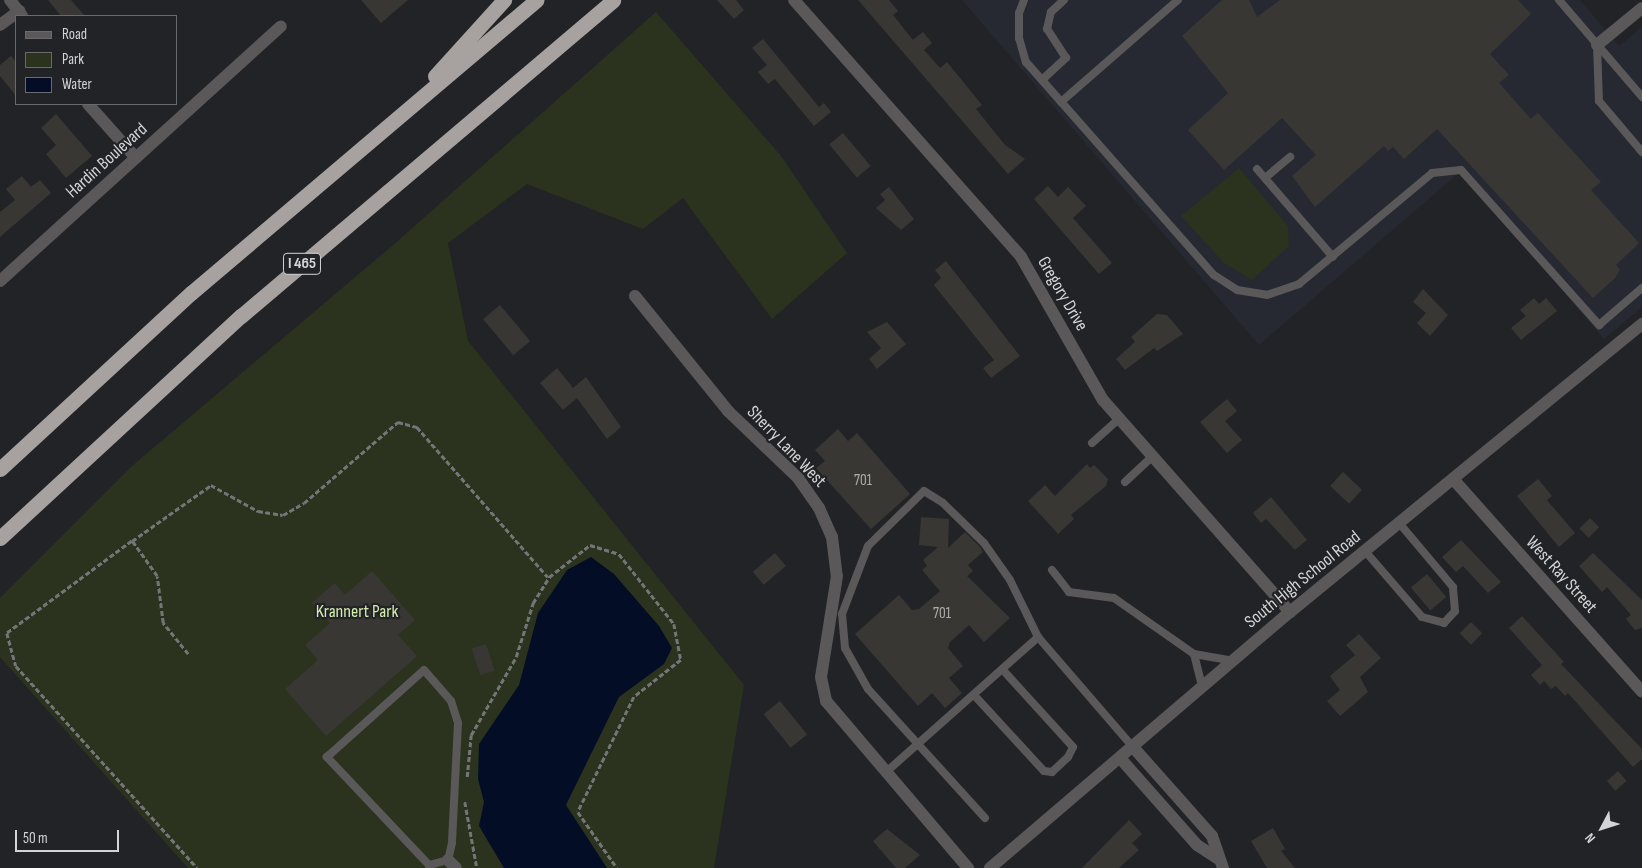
<!DOCTYPE html>
<html>
<head>
<meta charset="utf-8">
<style>
  body { margin:0 }
  #map { position:relative; width:1642px; height:868px; overflow:hidden; background:#222326; font-family:"Sofia Sans Condensed",sans-serif }
  div>[style] { position:absolute }
  [style*='--x'] { left:calc(var(--x)*1px); top:calc(var(--y)*1px); width:calc(var(--w)*1px); rotate:calc(var(--a)*1deg) }
  .built>* { inset:0; background:#262932 }
  .green>* { inset:0; background:#2b331e }
  .water>* { inset:0; background:#040d26 }
  .building>* { inset:0; background:#393734; transform-origin:0 0 }
  .path>* { height:2.5px; margin-top:-1.25px; transform-origin:0; background:repeating-linear-gradient(90deg,#747578 0 5px,transparent 0 7.5px) }
  .service>* { height:8px; margin:-4px; padding:0 4px; transform-origin:4px; border-radius:4px; background:#5a5858 }
  .minor>* { height:12px; margin:-6px; padding:0 6px; transform-origin:6px; border-radius:6px; background:#5a5858 }
  .tertiary>* { height:12px; margin:-6px; padding:0 6px; transform-origin:6px; border-radius:6px; background:#5a5858 }
  .motorway>* { height:15px; margin:-7.5px; padding:0 7.5px; transform-origin:7.5px; border-radius:7.5px; background:#a7a2a0 }
  span { translate:-50% -50%; white-space:nowrap; text-align:center; line-height:1.15; -webkit-text-stroke:4.5px #222326; paint-order:stroke }
  .number-label { font-size:15px; color:#adadae }
  .number-label span { -webkit-text-stroke-width:0 }
  .shield-label span { padding:1px 4px; background:#222326; border:1px solid; border-radius:4px; -webkit-text-stroke-width:0 }
  .shield-label { font-size:16px; color:#d4d4d7; font-weight:700 }
  .street-label { font-size:18px; color:#d4d4d7 }
  .park-label { font-size:18px; color:#d5ecaf }
  .legend { position:absolute; left:15px; top:15px; width:162px; height:90px; box-sizing:border-box; background:#222326; border:1px solid #696a6d; margin:0; padding:6px 9px; list-style:none; font-size:15px; color:#d4d4d7 }
  .legend li { display:flex; align-items:center; gap:10px; height:25px }
  .legend b { width:25px; border:1px solid #696a6d }
  .north { position:absolute; left:1577px; top:803px; width:50px; height:50px; -webkit-text-stroke:4px #222326; paint-order:stroke; rotate:230deg; font-size:14px; font-weight:700; line-height:20px; text-align:center; color:#d4d4d7 }
  .north::after { content:''; display:block; margin:auto; width:18px; height:22px; background:#d4d4d7; clip-path:polygon(50% 0,100% 100%,50% 72%,0 100%) }
  .scale { position:absolute; left:15px; top:830px; width:104px; height:22px; box-sizing:border-box; border:2px solid #d4d4d7; border-top:0; padding-left:6px; font-size:15px; line-height:18px; white-space:nowrap; color:#d4d4d7; -webkit-text-stroke:4px #222326; paint-order:stroke }
</style>
</head>
<body>
<div id="map">
  <div class="built">
    <i style="clip-path:polygon(962px 0,1580px 0,1619px 46px,1642px 27px,1642px 307px,1604px 339px,1460px 172px,1259px 345px)"></i>
  </div>
  <div class="green">
    <i style="clip-path:polygon(656px 12px,781px 156px,847px 253px,772px 319px,683px 198px,643px 229px,527px 184px,448px 243px,468px 341px,744px 685px,714px 868px,188px 868px,0 657px,0 598px,132px 466px,392px 246px)"></i>
    <i style="clip-path:polygon(1239px 168px,1288px 226px,1289px 246px,1252px 280px,1224px 263px,1181px 216px)"></i>
  </div>
  <div class="water">
    <i style="clip-path:polygon(591px 557px,614px 574px,659px 626px,672px 648px,664px 664px,619px 697px,566px 805px,607px 868px,504px 868px,479px 826px,484px 802px,478px 779px,479px 744px,519px 685px,538px 613px,567px 570px)"></i>
  </div>
  <div class="building">
    <i style="clip-path:polygon(48px 0,71px 0,85px 16px,61px 16px)"></i>
    <i style="clip-path:polygon(361px 0,408px 0,381px 23px)"></i>
    <i style="clip-path:polygon(717px 0,736px 0,744px 10px,734px 19px)"></i>
    <i style="clip-path:polygon(858px 0,889px 0,898px 11px,893px 15px,913px 40px,923px 32px,932px 43px,924px 50px,940px 68px,947px 62px,982px 105px,976px 109px,1005px 145px,1025px 159px,1008px 174px)"></i>
    <i style="clip-path:polygon(1222px 0,1249px 0,1257px 17px,1280px 0,1518px 0,1531px 14px,1490px 54px,1509px 75px,1499px 83px,1531px 119px,1538px 113px,1601px 182px,1591px 190px,1639px 243px,1616px 265px,1620px 270px,1615px 278px,1593px 298px,1437px 129px,1404px 159px,1393px 147px,1388px 151px,1384px 146px,1315px 207px,1292px 176px,1316px 155px,1282px 118px,1224px 170px,1188px 130px,1228px 93px,1182px 36px)"></i>
    <i style="clip-path:polygon(763px 39px,819px 107px,824px 103px,831px 112px,814px 126px,775px 79px,768px 84px,758px 72px,767px 65px,752px 48px)"></i>
    <i style="clip-path:polygon(11px 56px,16px 62px,16px 96px,0 76px,0 65px)"></i>
    <i style="clip-path:polygon(56px 114px,92px 156px,66px 178px,46px 154px,56px 145px,41px 128px)"></i>
    <i style="left:843px;top:133px;width:43px;height:18px;rotate:50deg"></i>
    <i style="clip-path:polygon(22px 176px,31px 187px,40px 180px,51px 193px,0 237px,0 212px,15px 200px,6px 189px)"></i>
    <i style="clip-path:polygon(1048px 186px,1058px 197px,1068px 187px,1086px 206px,1073px 218px,1112px 263px,1099px 274px,1034px 199px)"></i>
    <i style="clip-path:polygon(889px 187px,914px 219px,901px 230px,876px 208px,885px 200px,880px 194px)"></i>
    <i style="clip-path:polygon(946px 261px,1020px 356px,991px 378px,983px 368px,994px 360px,934px 285px,941px 278px,935px 270px)"></i>
    <i style="clip-path:polygon(1423px 289px,1448px 315px,1430px 336px,1417px 323px,1426px 313px,1413px 302px)"></i>
    <i style="clip-path:polygon(1534px 298px,1539px 304px,1546px 298px,1557px 311px,1521px 340px,1511px 328px,1526px 316px,1520px 310px)"></i>
    <i style="left:500px;top:305px;width:47px;height:22px;rotate:50deg"></i>
    <i style="clip-path:polygon(1157px 314px,1167px 315px,1183px 334px,1157px 351px,1154px 348px,1125px 370px,1116px 359px,1135px 342px,1131px 337px)"></i>
    <i style="clip-path:polygon(887px 322px,906px 344px,877px 369px,869px 359px,881px 348px,867px 332px)"></i>
    <i style="clip-path:polygon(557px 368px,573px 388px,586px 377px,621px 427px,607px 439px,577px 398px,563px 410px,540px 383px)"></i>
    <i style="clip-path:polygon(1227px 399px,1237px 411px,1225px 421px,1242px 440px,1227px 453px,1200px 422px)"></i>
    <i style="clip-path:polygon(838px 429px,848px 441px,857px 433px,910px 494px,871px 529px,816px 468px,825px 461px,815px 450px)"></i>
    <i style="clip-path:polygon(1087px 464px,1090px 468px,1094px 465px,1108px 479px,1106px 486px,1071px 515px,1074px 519px,1058px 534px,1028px 501px,1045px 485px,1055px 496px)"></i>
    <i style="left:1343px;top:472px;width:26px;height:19px;rotate:43deg"></i>
    <i style="clip-path:polygon(1538px 479px,1552px 496px,1547px 500px,1575px 533px,1559px 547px,1517px 496px)"></i>
    <i style="clip-path:polygon(1271px 497px,1307px 540px,1295px 550px,1266px 519px,1261px 523px,1253px 513px)"></i>
    <i style="clip-path:polygon(921px 517px,949px 519px,948px 548px,965px 532px,980px 547px,983px 552px,968px 565px,973px 571px,967px 576px,1010px 618px,984px 642px,969px 625px,950px 642px,948px 648px,963px 666px,949px 678px,962px 693px,945px 708px,932px 693px,918px 706px,855px 634px,899px 595px,912px 610px,919px 609px,940px 591px,922px 570px,927px 566px,923px 560px,938px 547px,919px 545px)"></i>
    <i style="left:1590px;top:518px;width:13px;height:15px;rotate:45deg"></i>
    <i style="clip-path:polygon(1461px 540px,1501px 582px,1488px 593px,1463px 566px,1456px 572px,1442px 557px)"></i>
    <i style="left:775px;top:553px;width:17px;height:29px;rotate:50deg"></i>
    <i style="clip-path:polygon(1593px 553px,1642px 600px,1642px 628px,1635px 630px,1626px 619px,1631px 615px,1607px 587px,1602px 592px,1579px 566px)"></i>
    <i style="clip-path:polygon(372px 571px,415px 620px,398px 635px,417px 656px,326px 736px,285px 689px,318px 660px,305px 645px,330px 623px,312px 603px,335px 583px,345px 595px)"></i>
    <i style="left:1427px;top:574px;width:30px;height:21px;rotate:50deg"></i>
    <i style="clip-path:polygon(1522px 616px,1564px 662px,1561px 664px,1642px 749px,1642px 759px,1633px 767px,1568px 693px,1565px 696px,1556px 686px,1551px 689px,1544px 681px,1540px 685px,1531px 675px,1542px 665px,1509px 628px)"></i>
    <i style="left:1471px;top:622px;width:16px;height:16px;rotate:45deg"></i>
    <i style="clip-path:polygon(1359px 634px,1381px 658px,1360px 677px,1368px 692px,1340px 716px,1327px 701px,1340px 690px,1330px 676px,1355px 655px,1346px 645px)"></i>
    <i style="left:486px;top:644px;width:28px;height:15px;rotate:72deg"></i>
    <i style="left:780px;top:701px;width:43px;height:21px;rotate:51deg"></i>
    <i style="left:1618px;top:771px;width:13px;height:15px;rotate:48deg"></i>
    <i style="clip-path:polygon(1129px 820px,1142px 834px,1132px 843px,1139px 850px,1119px 868px,1082px 868px)"></i>
    <i style="clip-path:polygon(1273px 828px,1285px 849px,1281px 851px,1295px 868px,1267px 868px,1251px 841px)"></i>
    <i style="clip-path:polygon(887px 829px,920px 855px,905px 868px,896px 868px,873px 841px)"></i>
  </div>
  <div class="path">
    <i style="--x:132;--y:541;--w:97;--a:-35.3"></i>
    <i style="--x:211;--y:485;--w:54;--a:29"></i>
    <i style="--x:258;--y:511;--w:25;--a:9"></i>
    <i style="--x:283;--y:515;--w:24;--a:-30"></i>
    <i style="--x:304;--y:503;--w:124;--a:-40.8"></i>
    <i style="--x:398;--y:422;--w:20;--a:15"></i>
    <i style="--x:417;--y:427;--w:199;--a:48.9"></i>
    <i style="--x:188;--y:654;--w:40;--a:-129"></i>
    <i style="--x:163;--y:623;--w:47;--a:-97.3"></i>
    <i style="--x:157;--y:576;--w:43;--a:-125.5"></i>
    <i style="--x:132;--y:541;--w:155;--a:143.6"></i>
    <i style="--x:7;--y:633;--w:34;--a:75"></i>
    <i style="--x:16;--y:666;--w:271;--a:48.1"></i>
    <i style="--x:467;--y:777;--w:42;--a:-84.6"></i>
    <i style="--x:471;--y:735;--w:90;--a:-60"></i>
    <i style="--x:516;--y:657;--w:57;--a:-72.5"></i>
    <i style="--x:533;--y:603;--w:31;--a:-58"></i>
    <i style="--x:549;--y:577;--w:52;--a:-38"></i>
    <i style="--x:590;--y:545;--w:30;--a:17"></i>
    <i style="--x:619;--y:554;--w:89;--a:51.8"></i>
    <i style="--x:674;--y:624;--w:37;--a:79"></i>
    <i style="--x:681;--y:660;--w:60;--a:141.8"></i>
    <i style="--x:634;--y:697;--w:128;--a:116"></i>
    <i style="--x:578;--y:812;--w:68;--a:55.1"></i>
    <i style="--x:465;--y:802;--w:67;--a:79.7"></i>
  </div>
  <div class="service">
    <i style="--x:1024;--y:0;--w:14;--a:111"></i>
    <i style="--x:1019;--y:13;--w:25;--a:90"></i>
    <i style="--x:1019;--y:38;--w:25;--a:74"></i>
    <i style="--x:1026;--y:62;--w:284;--a:48.6"></i>
    <i style="--x:1214;--y:275;--w:27;--a:33"></i>
    <i style="--x:1237;--y:290;--w:30;--a:9"></i>
    <i style="--x:1267;--y:295;--w:34;--a:-19"></i>
    <i style="--x:1299;--y:284;--w:173;--a:-39.8"></i>
    <i style="--x:1432;--y:173;--w:29;--a:-6"></i>
    <i style="--x:1461;--y:170;--w:208;--a:48.3"></i>
    <i style="--x:1599;--y:325;--w:57;--a:-40.7"></i>
    <i style="--x:1559;--y:0;--w:128;--a:49.4"></i>
    <i style="--x:1597;--y:45;--w:56;--a:88"></i>
    <i style="--x:1599;--y:101;--w:67;--a:49.9"></i>
    <i style="--x:1042;--y:80;--w:33;--a:-43"></i>
    <i style="--x:1066;--y:58;--w:35;--a:-123"></i>
    <i style="--x:1047;--y:29;--w:17;--a:-77"></i>
    <i style="--x:1051;--y:12;--w:18;--a:-43"></i>
    <i style="--x:1061;--y:102;--w:155;--a:-41.1"></i>
    <i style="--x:1257;--y:169;--w:116;--a:49.2"></i>
    <i style="--x:1265;--y:178;--w:33;--a:-40"></i>
    <i style="--x:1092;--y:443;--w:36;--a:-42"></i>
    <i style="--x:1125;--y:482;--w:37;--a:-43"></i>
    <i style="--x:1365;--y:551;--w:87;--a:49.2"></i>
    <i style="--x:1422;--y:617;--w:23;--a:15"></i>
    <i style="--x:1444;--y:623;--w:16;--a:-47"></i>
    <i style="--x:1455;--y:611;--w:24;--a:-95"></i>
    <i style="--x:1453;--y:587;--w:82;--a:-130.1"></i>
    <i style="--x:1052;--y:570;--w:28;--a:52"></i>
    <i style="--x:1069;--y:592;--w:45;--a:7.6"></i>
    <i style="--x:1114;--y:598;--w:98;--a:35"></i>
    <i style="--x:1194;--y:654;--w:39;--a:10"></i>
    <i style="--x:1194;--y:654;--w:34;--a:76"></i>
    <i style="--x:424;--y:670;--w:41;--a:48.9"></i>
    <i style="--x:451;--y:701;--w:23;--a:72"></i>
    <i style="--x:458;--y:723;--w:120;--a:92.9"></i>
    <i style="--x:452;--y:843;--w:17;--a:103"></i>
    <i style="--x:448;--y:860;--w:20;--a:165"></i>
    <i style="--x:429;--y:865;--w:149;--a:-133.4"></i>
    <i style="--x:327;--y:757;--w:130;--a:-41.9"></i>
    <i style="--x:974;--y:695;--w:103;--a:47.4"></i>
    <i style="--x:1044;--y:771;--w:8;--a:7"></i>
    <i style="--x:1052;--y:772;--w:22;--a:-43"></i>
    <i style="--x:1068;--y:757;--w:11;--a:-63"></i>
    <i style="--x:1073;--y:747;--w:105;--a:-132.3"></i>
    <i style="--x:885;--y:773;--w:205;--a:-41.6"></i>
    <i style="--x:1038;--y:637;--w:145;--a:49.2"></i>
    <i style="--x:985;--y:818;--w:174;--a:-132.2"></i>
    <i style="--x:868;--y:689;--w:47;--a:-119.3"></i>
    <i style="--x:845;--y:648;--w:34;--a:-95"></i>
    <i style="--x:842;--y:614;--w:73;--a:-69.1"></i>
    <i style="--x:868;--y:546;--w:78;--a:-44.5"></i>
    <i style="--x:924;--y:491;--w:22;--a:32"></i>
    <i style="--x:943;--y:503;--w:57;--a:44.3"></i>
    <i style="--x:984;--y:543;--w:45;--a:54.9"></i>
    <i style="--x:1010;--y:580;--w:64;--a:63.8"></i>
  </div>
  <div class="minor">
    <i style="--x:10;--y:0;--w:20;--a:53"></i>
    <i style="--x:794;--y:0;--w:343;--a:48.5"></i>
    <i style="--x:1021;--y:257;--w:165;--a:60.2"></i>
    <i style="--x:1103;--y:400;--w:283;--a:48.6"></i>
    <i style="--x:0;--y:25;--w:24;--a:-36"></i>
    <i style="--x:1597;--y:45;--w:58;--a:-39.4"></i>
    <i style="--x:88;--y:104;--w:72;--a:48.4"></i>
    <i style="--x:0;--y:281;--w:379;--a:-42.2"></i>
    <i style="--x:635;--y:296;--w:148;--a:51"></i>
    <i style="--x:728;--y:411;--w:97;--a:43.7"></i>
    <i style="--x:798;--y:478;--w:37;--a:55"></i>
    <i style="--x:819;--y:508;--w:32;--a:66"></i>
    <i style="--x:832;--y:537;--w:39;--a:83"></i>
    <i style="--x:837;--y:576;--w:102;--a:99"></i>
    <i style="--x:821;--y:677;--w:25;--a:78"></i>
    <i style="--x:826;--y:701;--w:219;--a:49.6"></i>
    <i style="--x:1454;--y:480;--w:283;--a:48.4"></i>
    <i style="--x:1133;--y:747;--w:119;--a:48.4"></i>
    <i style="--x:1212;--y:836;--w:34;--a:71"></i>
    <i style="--x:1120;--y:758;--w:116;--a:48.5"></i>
    <i style="--x:1197;--y:845;--w:27;--a:33"></i>
    <i style="--x:448;--y:860;--w:11;--a:45"></i>
  </div>
  <div class="tertiary">
    <i style="--x:990;--y:868;--w:394;--a:-40.5"></i>
    <i style="--x:1290;--y:612;--w:455;--a:-39.3"></i>
  </div>
  <div class="motorway">
    <i style="--x:435;--y:76;--w:103;--a:-47.8"></i>
    <i style="--x:0;--y:469;--w:260;--a:-42.7"></i>
    <i style="--x:191;--y:293;--w:453;--a:-40.3"></i>
    <i style="--x:0;--y:538;--w:328;--a:-42.7"></i>
    <i style="--x:241;--y:316;--w:488;--a:-40.3"></i>
  </div>
  <div class="number-label">
    <span style="left:863px;top:481px">701</span>
    <span style="left:942px;top:614px">701</span>
  </div>
  <div class="shield-label">
    <span style="left:302px;top:264px">I 465</span>
  </div>
  <div class="street-label">
    <span style="left:107px;top:161px;rotate:-42deg">Hardin Boulevard</span>
    <span style="left:1062px;top:294px;rotate:60deg">Gregory Drive</span>
    <span style="left:786px;top:447px;rotate:46deg">Sherry Lane West</span>
    <span style="left:1561px;top:575px;rotate:48deg">West Ray Street</span>
    <span style="left:1303px;top:580px;rotate:-39deg">South High School Road</span>
  </div>
  <div class="park-label">
    <span style="left:357px;top:612px">Krannert Park</span>
  </div>
  <ul class="legend">
  <li><b style="height:6px;background:#5a5858"></b>Road</li>
  <li><b style="height:14px;background:#2b331e"></b>Park</li>
  <li><b style="height:14px;background:#040d26"></b>Water</li>
  </ul>
  <div class="north">N</div>
  <div class="scale">50 m</div>
</div>
</body>
</html>
